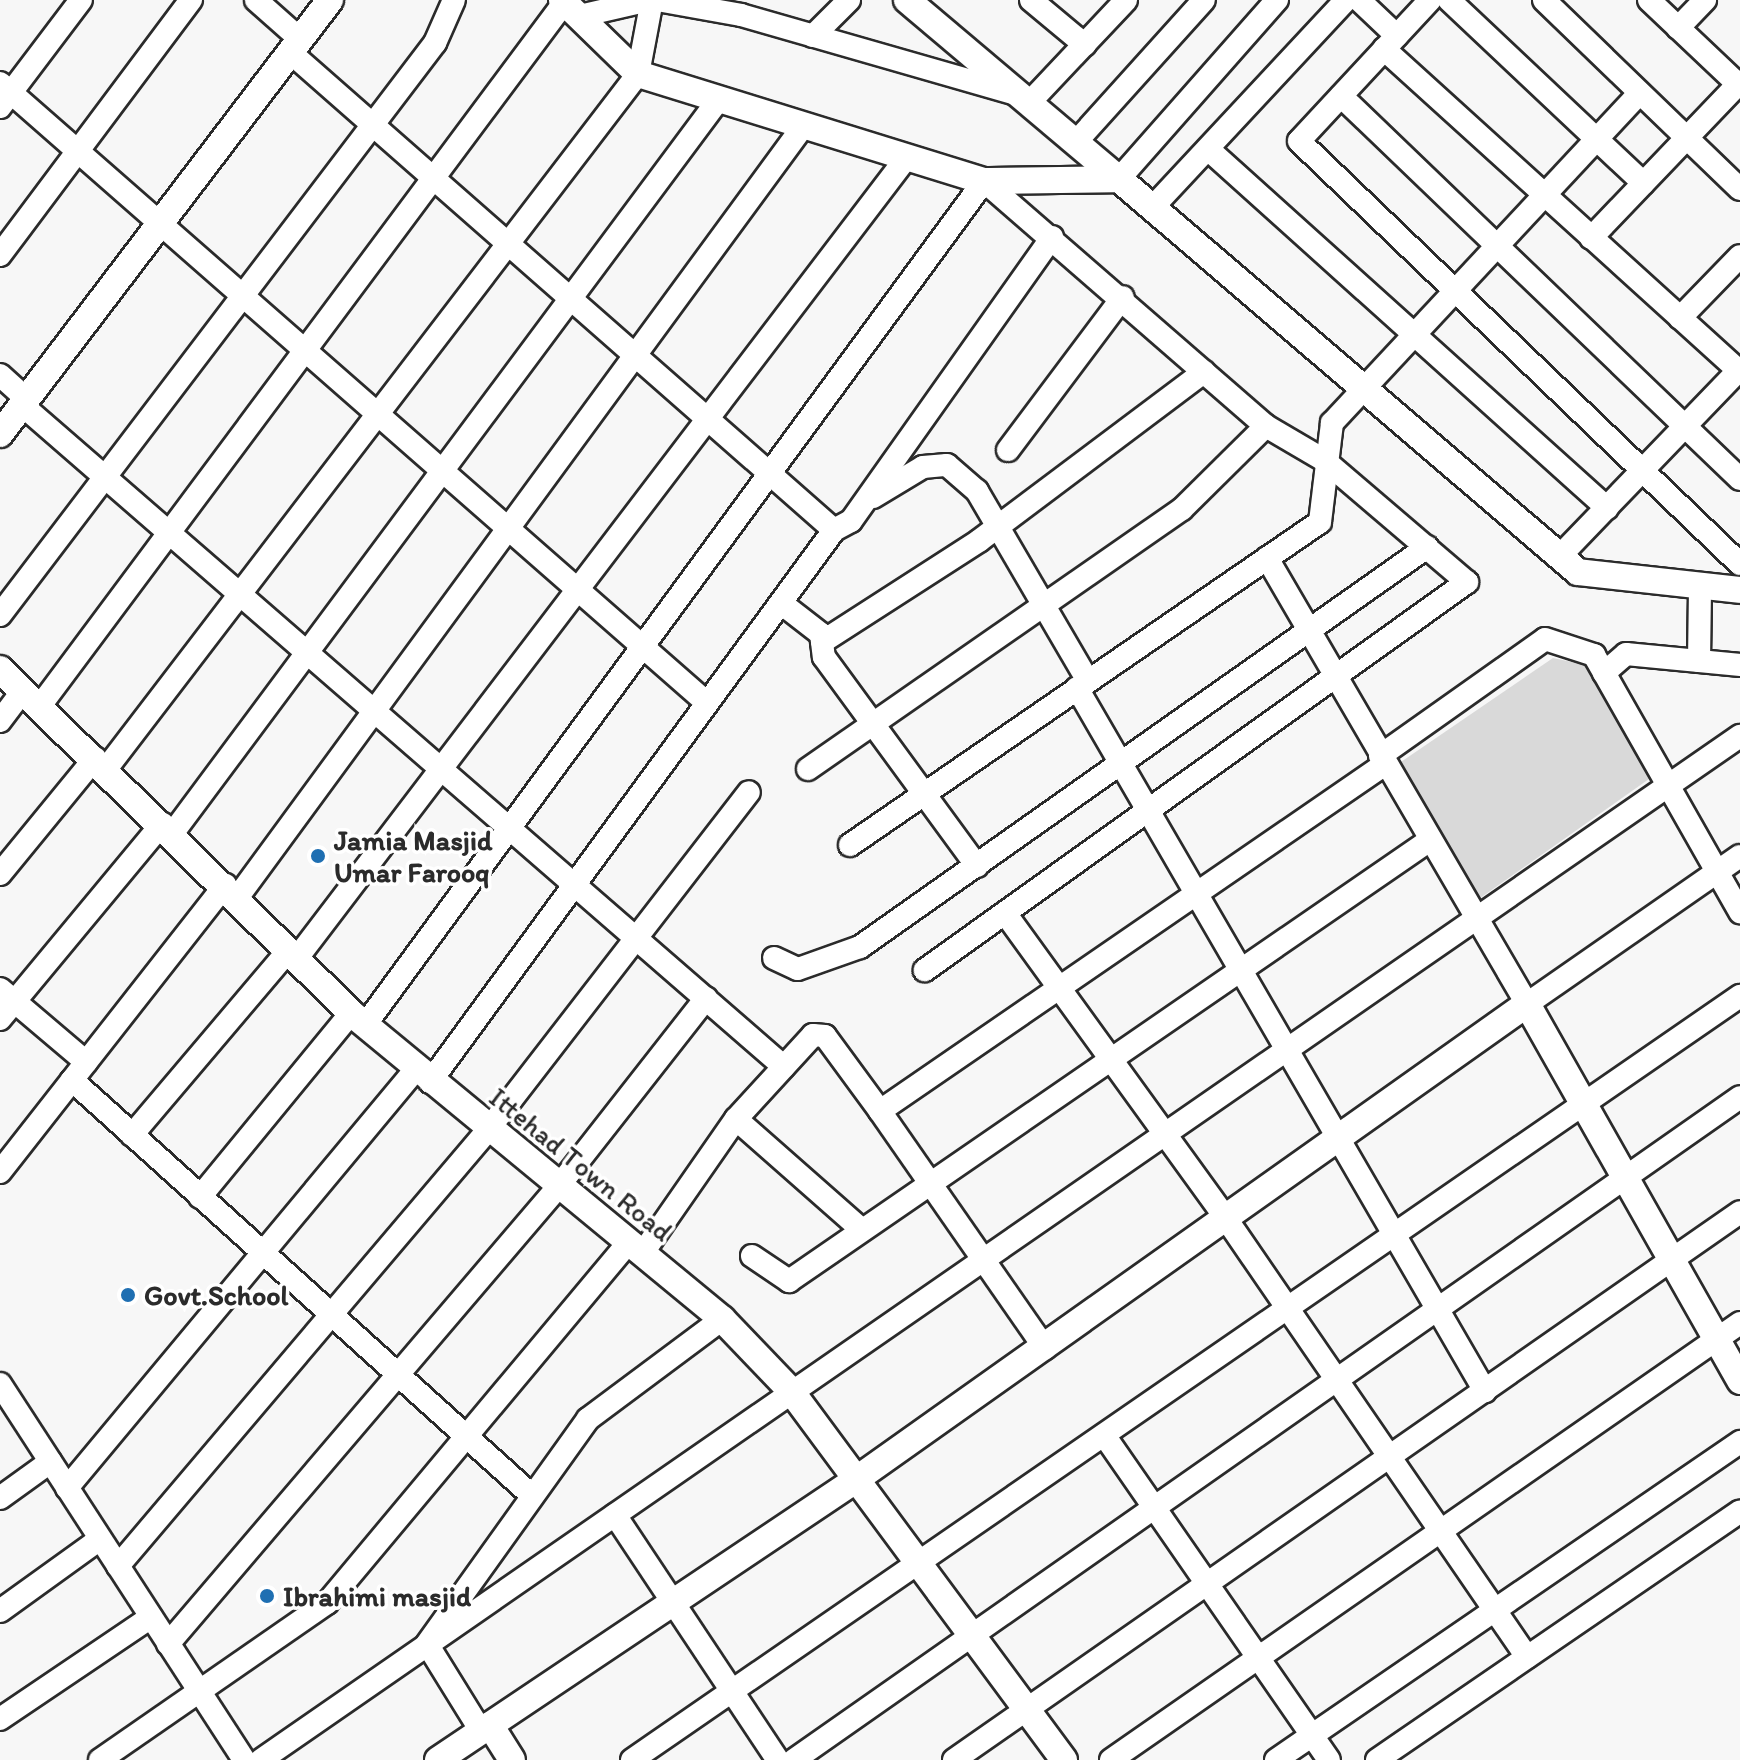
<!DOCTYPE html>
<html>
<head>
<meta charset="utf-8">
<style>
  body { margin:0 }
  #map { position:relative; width:1740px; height:1760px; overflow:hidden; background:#f7f7f7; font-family:Itim,sans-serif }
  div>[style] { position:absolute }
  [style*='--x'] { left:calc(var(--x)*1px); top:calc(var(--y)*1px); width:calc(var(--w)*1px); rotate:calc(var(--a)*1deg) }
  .green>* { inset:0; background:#d9d9d9 }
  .roads { filter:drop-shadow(2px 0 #2b2b2b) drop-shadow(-2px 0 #2b2b2b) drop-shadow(0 2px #2b2b2b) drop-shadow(0 -2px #2b2b2b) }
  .minor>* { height:22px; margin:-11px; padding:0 11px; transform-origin:11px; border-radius:11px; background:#fff }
  .tertiary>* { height:26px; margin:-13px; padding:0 13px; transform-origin:13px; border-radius:13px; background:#fff }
  .dots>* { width:22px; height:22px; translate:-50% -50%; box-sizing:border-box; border:4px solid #fff; border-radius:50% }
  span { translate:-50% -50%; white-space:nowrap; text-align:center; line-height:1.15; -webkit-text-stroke:7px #fff; paint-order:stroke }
  .poi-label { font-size:28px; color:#2b2b2b; font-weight:700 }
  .left { translate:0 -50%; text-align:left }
  .street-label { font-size:28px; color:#2b2b2b }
</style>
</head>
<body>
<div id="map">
  <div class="green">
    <i style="clip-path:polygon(1553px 658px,1586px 665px,1656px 774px,1476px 901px,1398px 764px)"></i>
  </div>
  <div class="roads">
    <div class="minor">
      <i style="--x:256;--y:0;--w:60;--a:41.6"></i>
      <i style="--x:657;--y:0;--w:85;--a:10.1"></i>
      <i style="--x:741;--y:15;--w:286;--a:16"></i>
      <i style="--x:1031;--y:0;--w:70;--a:39.8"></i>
      <i style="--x:1359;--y:0;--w:52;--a:43.5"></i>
      <i style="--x:1430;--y:0;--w:192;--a:132.9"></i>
      <i style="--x:1299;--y:141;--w:611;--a:43.81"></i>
      <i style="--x:1449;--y:0;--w:267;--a:43.3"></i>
      <i style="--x:1544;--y:0;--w:272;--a:44"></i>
      <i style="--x:1649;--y:0;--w:125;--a:43.4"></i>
      <i style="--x:584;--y:15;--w:67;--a:-13"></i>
      <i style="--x:1678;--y:28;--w:39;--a:-46"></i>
      <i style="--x:813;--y:36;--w:51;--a:-45"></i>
      <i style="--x:1384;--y:49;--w:478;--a:42.2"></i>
      <i style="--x:291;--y:53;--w:723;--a:41.3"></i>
      <i style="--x:0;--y:83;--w:940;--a:41.25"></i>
      <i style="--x:1341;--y:96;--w:553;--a:43.83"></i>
      <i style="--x:1030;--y:102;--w:140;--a:-46.7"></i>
      <i style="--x:0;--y:107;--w:134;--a:-52.9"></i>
      <i style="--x:1076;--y:142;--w:191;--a:-48"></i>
      <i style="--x:1208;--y:149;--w:537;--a:41.98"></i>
      <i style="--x:1119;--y:179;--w:239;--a:-48.6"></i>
      <i style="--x:1152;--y:208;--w:284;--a:-47"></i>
      <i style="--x:1591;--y:238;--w:216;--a:-46.3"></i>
      <i style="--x:0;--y:255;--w:319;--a:-53.2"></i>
      <i style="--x:1680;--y:318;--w:86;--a:-45.9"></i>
      <i style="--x:0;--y:375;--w:36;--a:42"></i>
      <i style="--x:22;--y:405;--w:1009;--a:40.98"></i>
      <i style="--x:1008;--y:450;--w:191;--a:-53.1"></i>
      <i style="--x:873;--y:497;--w:58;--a:-31"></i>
      <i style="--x:923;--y:467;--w:24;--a:-5"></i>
      <i style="--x:947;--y:465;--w:40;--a:41"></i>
      <i style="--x:977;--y:491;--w:220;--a:59.7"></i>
      <i style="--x:1559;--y:557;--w:261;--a:-46.1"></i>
      <i style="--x:1267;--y:558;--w:516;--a:59.76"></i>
      <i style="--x:1527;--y:1004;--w:259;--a:-34.8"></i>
      <i style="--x:781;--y:603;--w:51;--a:37.8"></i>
      <i style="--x:821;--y:634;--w:23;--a:83"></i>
      <i style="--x:824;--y:657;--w:259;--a:53.8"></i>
      <i style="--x:0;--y:615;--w:719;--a:-52.75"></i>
      <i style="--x:435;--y:43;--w:47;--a:-66.2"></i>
      <i style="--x:822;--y:642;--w:188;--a:-32.8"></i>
      <i style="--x:980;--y:540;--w:280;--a:-36.9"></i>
      <i style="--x:1699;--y:661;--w:76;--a:-89.2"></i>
      <i style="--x:1604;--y:673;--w:29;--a:-41"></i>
      <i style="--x:1626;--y:654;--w:115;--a:5.5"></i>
      <i style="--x:1077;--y:688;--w:813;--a:59.87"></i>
      <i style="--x:40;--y:706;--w:880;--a:-53.31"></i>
      <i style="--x:0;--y:721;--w:38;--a:-53"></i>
      <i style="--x:1380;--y:756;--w:202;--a:-35.3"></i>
      <i style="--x:1545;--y:639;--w:52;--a:18.1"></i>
      <i style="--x:1594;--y:655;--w:296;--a:60.4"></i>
      <i style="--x:106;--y:769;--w:875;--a:-52.57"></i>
      <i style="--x:638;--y:74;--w:75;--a:-79.3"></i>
      <i style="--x:808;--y:769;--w:455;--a:-34.8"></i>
      <i style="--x:1182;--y:509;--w:118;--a:-44.7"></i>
      <i style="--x:172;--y:834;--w:916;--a:-53.34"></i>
      <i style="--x:850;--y:845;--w:570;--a:-34.5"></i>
      <i style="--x:1320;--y:522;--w:100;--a:-83.1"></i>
      <i style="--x:1332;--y:423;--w:451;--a:-47"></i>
      <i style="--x:0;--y:874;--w:150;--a:-50.7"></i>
      <i style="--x:237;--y:898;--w:959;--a:-53.74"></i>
      <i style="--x:1005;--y:913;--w:379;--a:54.1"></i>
      <i style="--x:1227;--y:1220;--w:530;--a:55.53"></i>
      <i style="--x:297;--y:958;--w:1007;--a:-52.71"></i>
      <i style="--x:774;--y:958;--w:26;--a:25"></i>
      <i style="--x:798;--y:969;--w:66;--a:-19.5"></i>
      <i style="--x:860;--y:947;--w:694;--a:-35.2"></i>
      <i style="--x:0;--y:989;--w:113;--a:40.3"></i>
      <i style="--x:0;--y:1019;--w:254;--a:-50.3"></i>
      <i style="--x:365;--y:1025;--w:1047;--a:-53.74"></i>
      <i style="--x:984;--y:181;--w:374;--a:41"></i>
      <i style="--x:1266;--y:426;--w:67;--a:30.4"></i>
      <i style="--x:1324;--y:460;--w:188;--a:40.5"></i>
      <i style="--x:1467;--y:582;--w:667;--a:144.4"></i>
      <i style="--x:72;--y:1080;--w:616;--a:42.1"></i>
      <i style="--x:430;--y:1082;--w:684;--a:-53.8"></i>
      <i style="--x:834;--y:530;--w:19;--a:-28"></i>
      <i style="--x:851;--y:521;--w:348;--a:-54.7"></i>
      <i style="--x:880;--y:1111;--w:289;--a:55.2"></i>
      <i style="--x:736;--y:1119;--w:168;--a:41.4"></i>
      <i style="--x:132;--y:1135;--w:243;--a:-49.7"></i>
      <i style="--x:0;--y:1172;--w:365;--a:-51.9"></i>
      <i style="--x:200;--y:1197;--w:238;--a:-50.6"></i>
      <i style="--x:642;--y:1254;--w:165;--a:-55.2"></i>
      <i style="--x:736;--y:1119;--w:114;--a:-47.5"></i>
      <i style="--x:813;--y:1035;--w:12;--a:5"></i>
      <i style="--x:825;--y:1036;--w:93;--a:53.7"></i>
      <i style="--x:880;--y:1111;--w:613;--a:-34.49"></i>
      <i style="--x:752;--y:1256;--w:45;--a:34"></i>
      <i style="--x:789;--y:1281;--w:778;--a:-34.53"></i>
      <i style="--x:0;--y:1384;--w:448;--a:57"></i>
      <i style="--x:1104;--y:1435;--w:395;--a:55.3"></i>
      <i style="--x:67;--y:1488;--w:545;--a:-50.21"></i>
      <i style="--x:0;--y:1498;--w:62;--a:-35.8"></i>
      <i style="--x:615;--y:1515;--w:294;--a:56.4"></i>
      <i style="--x:118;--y:1566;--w:570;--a:-49.69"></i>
      <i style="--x:487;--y:1131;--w:428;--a:-52.3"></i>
      <i style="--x:0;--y:1611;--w:123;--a:-35.8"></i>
      <i style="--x:168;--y:1644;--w:601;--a:-49.52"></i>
      <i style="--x:558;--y:1187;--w:240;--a:-51.9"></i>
      <i style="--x:0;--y:1719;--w:182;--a:-34"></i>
      <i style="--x:481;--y:1731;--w:102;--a:-121.8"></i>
      <i style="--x:427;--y:1644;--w:277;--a:-54.4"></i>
      <i style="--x:588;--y:1419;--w:167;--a:-36.7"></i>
      <i style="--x:100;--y:1760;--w:276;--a:-34.7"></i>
      <i style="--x:327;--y:1603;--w:469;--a:-50.1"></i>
      <i style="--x:261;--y:1760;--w:1799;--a:-34.7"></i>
      <i style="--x:632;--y:1760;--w:1346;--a:-34.59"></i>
      <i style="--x:794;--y:1760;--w:1155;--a:-35.02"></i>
      <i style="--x:954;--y:1760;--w:958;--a:-34.88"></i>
      <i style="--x:1111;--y:1760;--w:766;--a:-34.79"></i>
      <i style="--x:1276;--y:1760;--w:563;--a:-34.42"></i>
      <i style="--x:1377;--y:1760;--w:440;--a:-34.4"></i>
    </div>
    <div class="tertiary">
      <i style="--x:562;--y:0;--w:106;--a:44.2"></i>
      <i style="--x:638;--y:74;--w:362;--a:17.2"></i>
      <i style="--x:984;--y:181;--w:135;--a:-0.8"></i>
      <i style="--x:1119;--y:179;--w:604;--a:40.57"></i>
      <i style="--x:1578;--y:572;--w:163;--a:6.3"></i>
      <i style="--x:907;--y:0;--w:277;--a:40.2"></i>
      <i style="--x:0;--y:434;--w:545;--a:-52.75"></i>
      <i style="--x:0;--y:669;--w:491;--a:44.4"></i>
      <i style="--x:351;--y:1013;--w:481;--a:39.5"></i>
      <i style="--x:722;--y:1319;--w:100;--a:46.2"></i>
      <i style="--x:791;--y:1391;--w:459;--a:53.5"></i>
      <i style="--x:490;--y:1725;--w:41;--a:57.8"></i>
      <i style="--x:438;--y:1760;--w:501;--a:-33.85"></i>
      <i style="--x:854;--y:1481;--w:825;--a:-35.33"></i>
      <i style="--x:1527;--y:1004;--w:433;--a:60.5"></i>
    </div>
  </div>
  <div class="dots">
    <i style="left:318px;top:856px;background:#1f6fb2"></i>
    <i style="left:128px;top:1295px;background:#1f6fb2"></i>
    <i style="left:267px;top:1596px;background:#1f6fb2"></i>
  </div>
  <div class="poi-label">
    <span class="left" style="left:334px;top:856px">Jamia Masjid<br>Umar Farooq</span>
    <span class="left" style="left:144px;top:1295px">Govt.School</span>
    <span class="left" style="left:283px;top:1596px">Ibrahimi masjid</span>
  </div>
  <div class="street-label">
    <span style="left:581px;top:1164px;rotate:39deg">Ittehad Town Road</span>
  </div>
</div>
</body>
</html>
